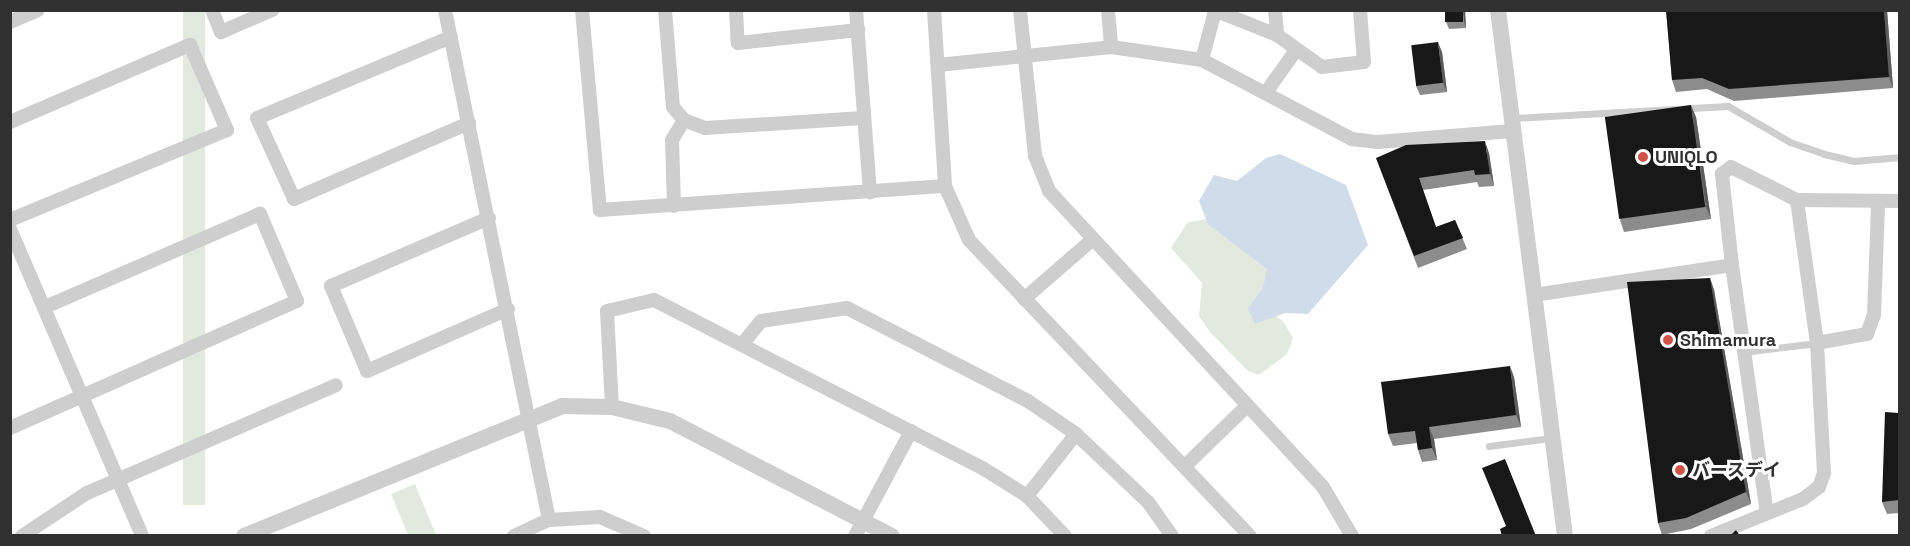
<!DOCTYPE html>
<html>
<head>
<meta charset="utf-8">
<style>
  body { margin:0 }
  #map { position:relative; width:1910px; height:546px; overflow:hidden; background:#fff; font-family:"Space Grotesk","Noto Sans JP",sans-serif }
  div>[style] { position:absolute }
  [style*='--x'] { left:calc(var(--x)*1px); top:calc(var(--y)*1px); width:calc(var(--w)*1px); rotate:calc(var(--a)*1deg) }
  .green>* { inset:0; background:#e2e9de; transform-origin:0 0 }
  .water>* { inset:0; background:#d0dce9 }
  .service>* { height:7px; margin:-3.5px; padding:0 3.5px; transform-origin:3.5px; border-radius:3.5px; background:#cecece }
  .minor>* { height:14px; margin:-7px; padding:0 7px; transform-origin:7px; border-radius:7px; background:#cecece }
  .tertiary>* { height:16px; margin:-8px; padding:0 8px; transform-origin:8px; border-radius:8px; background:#cecece }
  .wall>* { inset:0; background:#8c8c8c }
  .shaded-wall>* { inset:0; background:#5d5d5d }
  .building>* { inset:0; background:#181818; transform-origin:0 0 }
  .dots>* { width:16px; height:16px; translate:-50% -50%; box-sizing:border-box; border:3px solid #fff; border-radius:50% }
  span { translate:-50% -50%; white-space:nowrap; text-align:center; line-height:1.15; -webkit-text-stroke:6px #fff; paint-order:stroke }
  .poi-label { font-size:18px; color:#313131; font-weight:700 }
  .left { translate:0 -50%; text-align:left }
  .frame { position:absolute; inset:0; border:12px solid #313131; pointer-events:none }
</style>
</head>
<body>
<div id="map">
  <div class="green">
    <i style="left:183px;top:11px;width:22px;height:494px"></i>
    <i style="clip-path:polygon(1210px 218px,1256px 249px,1272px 274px,1262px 307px,1283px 321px,1293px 338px,1287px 354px,1259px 375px,1248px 371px,1210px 332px,1199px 316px,1202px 283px,1171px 248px,1187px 223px)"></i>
    <i style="clip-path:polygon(415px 484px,436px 535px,408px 535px,391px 494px)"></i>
  </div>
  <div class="water">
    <i style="clip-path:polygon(1280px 154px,1346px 185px,1368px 245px,1308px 314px,1285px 313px,1255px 324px,1248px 308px,1263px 288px,1267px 269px,1208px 224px,1199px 201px,1214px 175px,1237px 181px,1266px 158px)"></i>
  </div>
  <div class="service">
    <i style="--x:1513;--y:118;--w:215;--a:-3.2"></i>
    <i style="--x:1728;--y:106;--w:72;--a:30.1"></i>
    <i style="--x:1790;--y:142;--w:36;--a:19"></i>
    <i style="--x:1824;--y:154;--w:31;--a:13"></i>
    <i style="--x:1854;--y:161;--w:46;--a:-5"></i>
    <i style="--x:1743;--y:352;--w:75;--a:-6.9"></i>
    <i style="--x:1489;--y:446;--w:63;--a:-7.4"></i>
  </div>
  <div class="minor">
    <i style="--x:212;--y:10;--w:24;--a:68"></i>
    <i style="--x:221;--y:32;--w:56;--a:-23.3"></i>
    <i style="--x:445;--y:10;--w:520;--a:78.47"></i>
    <i style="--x:582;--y:10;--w:201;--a:84.9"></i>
    <i style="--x:600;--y:210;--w:346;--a:-4"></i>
    <i style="--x:665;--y:10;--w:97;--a:85.3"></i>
    <i style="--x:673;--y:107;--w:17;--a:50"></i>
    <i style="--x:684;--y:120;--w:22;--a:21"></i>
    <i style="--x:705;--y:128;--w:158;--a:-3.6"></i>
    <i style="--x:736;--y:10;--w:33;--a:87"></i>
    <i style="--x:738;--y:43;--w:121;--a:-6.2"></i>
    <i style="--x:856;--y:10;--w:183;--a:85.6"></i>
    <i style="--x:934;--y:10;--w:176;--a:86.4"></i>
    <i style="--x:945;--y:186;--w:59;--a:66"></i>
    <i style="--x:969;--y:240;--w:408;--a:46.5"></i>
    <i style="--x:1020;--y:10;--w:147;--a:84.1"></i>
    <i style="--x:1035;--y:156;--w:38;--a:68"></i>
    <i style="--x:1049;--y:191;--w:403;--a:47.2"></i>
    <i style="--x:1323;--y:487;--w:57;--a:59.4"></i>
    <i style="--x:1108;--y:10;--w:37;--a:85"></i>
    <i style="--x:1214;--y:10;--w:68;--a:21.6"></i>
    <i style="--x:1277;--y:35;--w:55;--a:35.4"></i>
    <i style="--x:1322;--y:67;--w:42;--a:-6.8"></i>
    <i style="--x:1364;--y:62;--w:52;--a:-94.4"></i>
    <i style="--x:1275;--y:10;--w:25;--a:85"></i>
    <i style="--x:10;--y:22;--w:30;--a:-23"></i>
    <i style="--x:451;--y:37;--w:210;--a:157.3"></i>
    <i style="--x:257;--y:118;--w:89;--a:65.4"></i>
    <i style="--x:294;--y:199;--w:191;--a:-23.5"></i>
    <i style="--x:1202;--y:60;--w:51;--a:-75.1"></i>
    <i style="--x:938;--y:65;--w:174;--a:-5.9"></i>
    <i style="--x:1111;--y:47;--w:92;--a:8.1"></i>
    <i style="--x:1202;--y:60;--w:170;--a:27.8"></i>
    <i style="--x:1352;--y:139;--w:26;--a:7"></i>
    <i style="--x:1378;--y:142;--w:134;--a:-4.7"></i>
    <i style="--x:1267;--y:91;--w:50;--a:-54.7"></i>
    <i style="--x:10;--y:122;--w:196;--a:-23.2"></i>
    <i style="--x:190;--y:45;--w:93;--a:66.5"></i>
    <i style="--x:227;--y:130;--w:235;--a:157.5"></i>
    <i style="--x:674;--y:206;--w:66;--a:-91.7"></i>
    <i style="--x:672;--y:140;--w:23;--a:-59"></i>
    <i style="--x:489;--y:218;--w:172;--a:156.7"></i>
    <i style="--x:331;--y:286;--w:92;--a:67"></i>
    <i style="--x:367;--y:371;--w:154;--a:-23.7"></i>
    <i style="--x:10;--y:229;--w:334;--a:66.7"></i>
    <i style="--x:1732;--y:265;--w:250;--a:82"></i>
    <i style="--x:1534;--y:295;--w:200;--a:-8.6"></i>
    <i style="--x:1732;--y:265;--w:92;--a:-96.3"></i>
    <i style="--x:1722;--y:174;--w:11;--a:-38"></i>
    <i style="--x:1731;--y:167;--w:74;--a:26.6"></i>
    <i style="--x:1797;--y:200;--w:103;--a:0.6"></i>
    <i style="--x:1024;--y:299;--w:91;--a:-41"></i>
    <i style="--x:744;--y:342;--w:27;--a:-51"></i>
    <i style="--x:761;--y:321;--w:87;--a:-8.6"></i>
    <i style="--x:847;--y:308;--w:203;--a:27.2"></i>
    <i style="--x:1028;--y:401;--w:58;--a:34.5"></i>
    <i style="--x:1076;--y:434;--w:99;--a:43.4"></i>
    <i style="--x:1148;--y:502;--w:42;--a:54.8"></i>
    <i style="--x:1817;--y:343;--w:51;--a:-10.2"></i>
    <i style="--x:1867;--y:334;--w:20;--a:-70"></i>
    <i style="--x:1874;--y:315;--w:111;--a:-87.9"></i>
    <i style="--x:612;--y:407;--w:96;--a:-93"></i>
    <i style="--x:607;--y:311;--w:48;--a:-13.2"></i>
    <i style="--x:654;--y:300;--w:371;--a:27.1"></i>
    <i style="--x:984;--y:469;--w:51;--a:32.1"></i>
    <i style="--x:1027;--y:496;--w:55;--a:46.5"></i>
    <i style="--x:10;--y:428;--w:314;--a:-23.9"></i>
    <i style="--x:297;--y:301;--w:95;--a:-113"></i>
    <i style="--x:260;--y:214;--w:234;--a:156.6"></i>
    <i style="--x:1185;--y:466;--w:86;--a:-44.1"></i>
    <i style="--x:1027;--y:496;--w:79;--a:-51.7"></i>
    <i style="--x:22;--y:536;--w:78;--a:-33.5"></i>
    <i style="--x:87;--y:493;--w:271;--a:-23.4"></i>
    <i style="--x:514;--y:536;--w:38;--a:-25"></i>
    <i style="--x:549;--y:520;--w:51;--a:-3.4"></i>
    <i style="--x:600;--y:517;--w:48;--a:23.4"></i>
    <i style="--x:855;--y:536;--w:119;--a:-61.9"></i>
    <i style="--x:1711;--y:536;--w:99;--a:-21.9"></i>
    <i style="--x:1803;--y:499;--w:20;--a:-37"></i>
    <i style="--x:1819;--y:487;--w:15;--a:-70"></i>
    <i style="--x:1824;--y:473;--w:130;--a:-93.1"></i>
    <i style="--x:1817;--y:343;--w:144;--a:-98"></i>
  </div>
  <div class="tertiary">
    <i style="--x:1498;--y:10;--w:530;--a:82.74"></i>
    <i style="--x:244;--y:536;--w:344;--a:-22.2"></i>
    <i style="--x:562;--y:406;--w:50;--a:1.1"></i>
    <i style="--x:612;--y:407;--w:60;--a:13.6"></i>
    <i style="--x:670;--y:421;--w:250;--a:27.4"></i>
  </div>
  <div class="wall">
    <i style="clip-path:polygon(1445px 10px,1465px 10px,1466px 28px,1449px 29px,1446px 22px)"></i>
    <i style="clip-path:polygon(1666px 10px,1887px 10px,1893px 88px,1734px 101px,1707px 89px,1676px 92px,1672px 80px)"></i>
    <i style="clip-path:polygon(1442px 52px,1447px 92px,1420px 95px,1416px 86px)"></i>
    <i style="clip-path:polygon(1696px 117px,1711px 219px,1624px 232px,1620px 220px)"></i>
    <i style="clip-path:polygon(1489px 153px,1494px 186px,1479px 187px,1477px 182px,1423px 190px,1436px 227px,1455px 220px,1467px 249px,1418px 268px,1376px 158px)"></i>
    <i style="clip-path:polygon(1710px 278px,1714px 290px,1751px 504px,1691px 529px,1662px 535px,1658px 523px)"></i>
    <i style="clip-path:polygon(1514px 377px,1521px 427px,1434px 439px,1437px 460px,1422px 462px,1418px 450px,1417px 443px,1393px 446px,1388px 434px)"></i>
    <i style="clip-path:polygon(1899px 413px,1899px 513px,1887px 514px,1882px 502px)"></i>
  </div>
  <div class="shaded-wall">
    <i style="clip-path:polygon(1463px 10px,1465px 10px,1466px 28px,1464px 21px)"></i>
    <i style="clip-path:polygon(1884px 10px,1887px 10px,1893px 88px,1889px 77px)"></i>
    <i style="clip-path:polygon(1438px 42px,1442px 52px,1447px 92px,1443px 83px)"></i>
    <i style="clip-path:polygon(1691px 105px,1696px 117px,1711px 219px,1706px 207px)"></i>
    <i style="clip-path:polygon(1485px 141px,1489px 153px,1494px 186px,1490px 174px)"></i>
    <i style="clip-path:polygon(1710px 278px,1714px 290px,1751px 504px,1746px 492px)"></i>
    <i style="clip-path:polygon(1510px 366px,1514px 377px,1521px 427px,1516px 415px)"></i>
    <i style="clip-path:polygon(1429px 427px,1434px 439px,1437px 460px,1432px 448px)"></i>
  </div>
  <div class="building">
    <i style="left:1445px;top:10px;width:18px;height:12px"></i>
    <i style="clip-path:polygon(1666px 10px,1884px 10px,1889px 77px,1729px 89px,1702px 78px,1672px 80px)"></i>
    <i style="left:1438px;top:42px;width:41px;height:27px;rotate:83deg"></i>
    <i style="left:1691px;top:105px;width:103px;height:87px;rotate:82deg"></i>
    <i style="clip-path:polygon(1485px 141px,1490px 174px,1475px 175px,1474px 170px,1419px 178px,1436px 227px,1455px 220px,1463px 238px,1414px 256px,1376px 158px,1406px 145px)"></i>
    <i style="clip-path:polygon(1710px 278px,1746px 492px,1686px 518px,1658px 523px,1627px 282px)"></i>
    <i style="clip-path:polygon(1510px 366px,1516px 415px,1429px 427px,1432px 448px,1418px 450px,1415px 431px,1388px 434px,1381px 382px)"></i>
    <i style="clip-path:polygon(1885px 412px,1899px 413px,1899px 500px,1882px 502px)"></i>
    <i style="clip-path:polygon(1505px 459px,1536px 536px,1502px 536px,1500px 529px,1506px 526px,1482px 468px)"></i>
    <i style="clip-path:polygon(1736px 530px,1740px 536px,1730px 536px)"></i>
  </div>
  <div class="dots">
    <i style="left:1643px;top:157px;background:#d25349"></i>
    <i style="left:1668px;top:340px;background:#d25349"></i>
    <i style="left:1680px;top:470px;background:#d25349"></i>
  </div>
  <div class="poi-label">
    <span class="left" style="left:1655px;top:157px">UNIQLO</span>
    <span class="left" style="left:1680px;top:340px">Shimamura</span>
    <span class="left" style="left:1692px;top:470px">バースデイ</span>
  </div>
  <div class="frame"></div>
</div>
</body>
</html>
